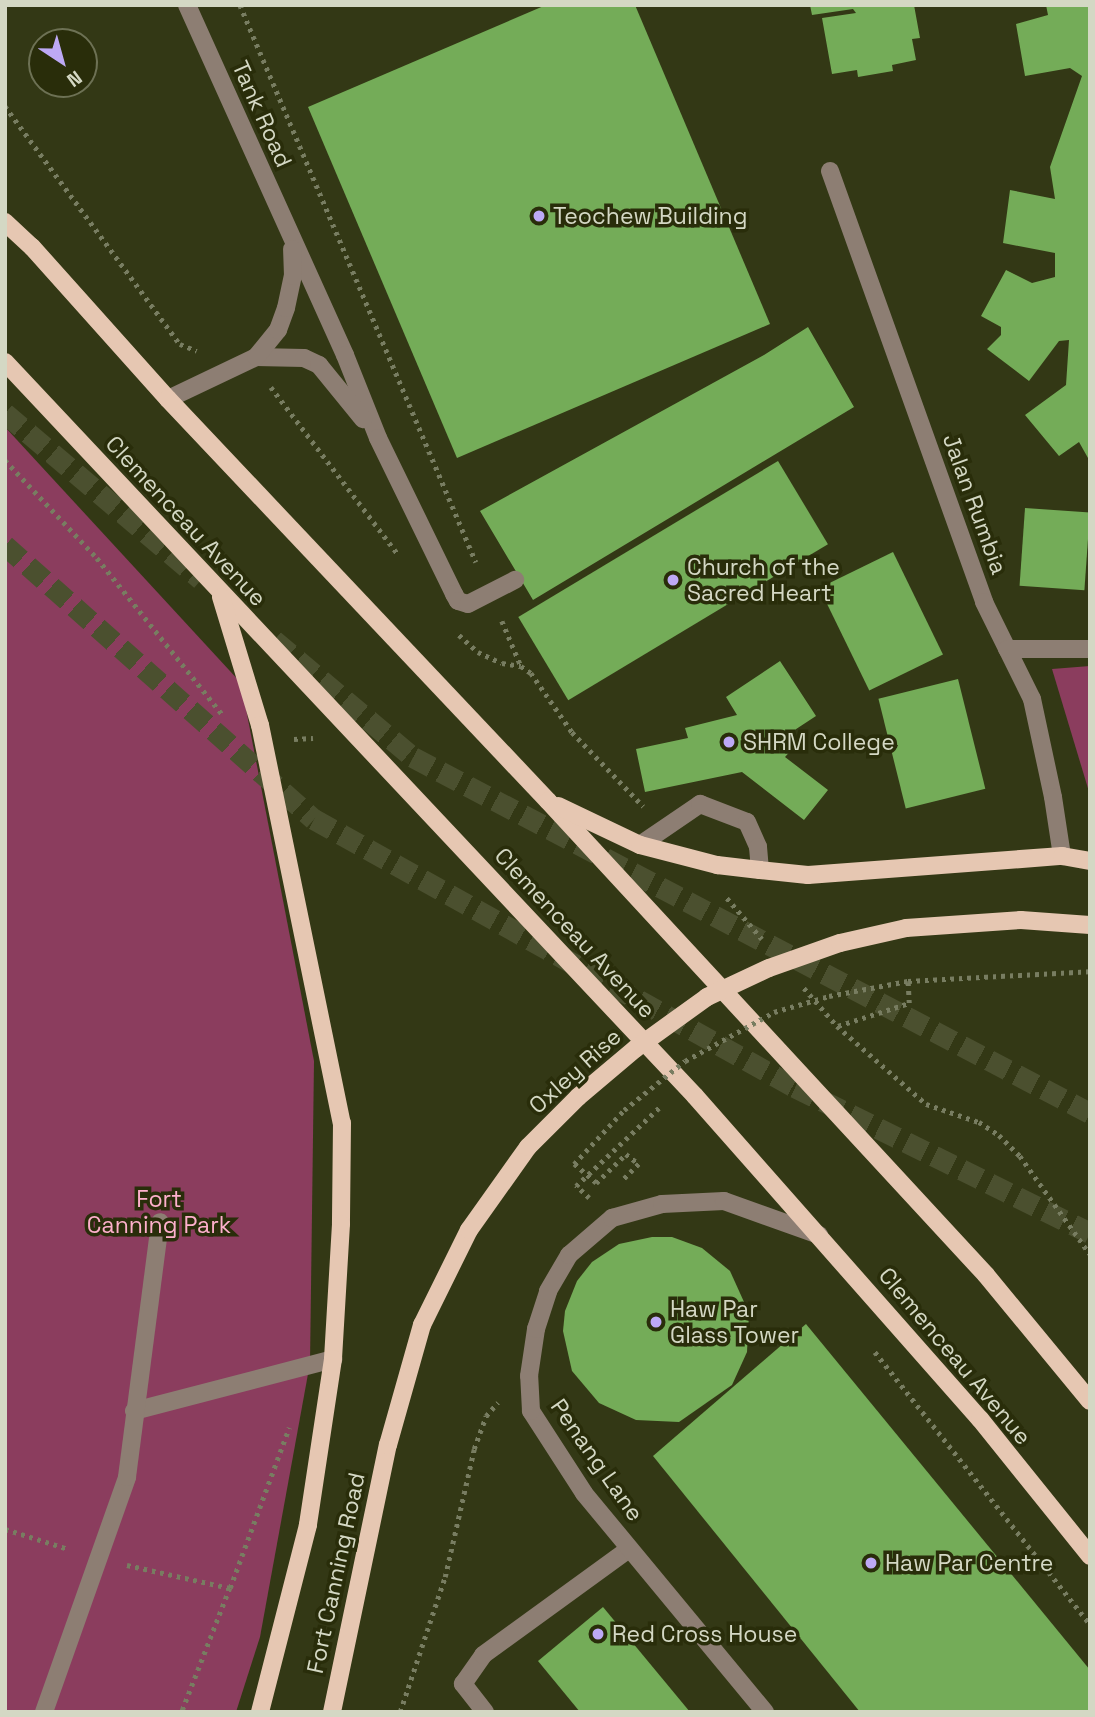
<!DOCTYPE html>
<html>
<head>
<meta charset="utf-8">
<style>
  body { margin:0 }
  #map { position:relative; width:1095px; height:1717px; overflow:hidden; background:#333815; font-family:"Space Grotesk",sans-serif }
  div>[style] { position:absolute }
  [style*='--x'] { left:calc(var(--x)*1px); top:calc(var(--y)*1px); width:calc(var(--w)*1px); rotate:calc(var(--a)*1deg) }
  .green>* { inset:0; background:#8b3d5e }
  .building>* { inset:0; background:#74ac58; transform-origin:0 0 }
  .highway-tunnel>* { height:21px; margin-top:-10.5px; transform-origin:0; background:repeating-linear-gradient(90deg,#4b502f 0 21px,transparent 0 31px) }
  .path>* { height:4.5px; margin-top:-2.25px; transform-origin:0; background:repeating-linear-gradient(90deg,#787d61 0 3.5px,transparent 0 8.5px) }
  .minor>* { height:18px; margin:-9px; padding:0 9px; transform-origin:9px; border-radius:9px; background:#8d7e73 }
  .major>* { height:18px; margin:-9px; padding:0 9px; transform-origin:9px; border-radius:9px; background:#e6c7b2 }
  .path-bridge>* { height:4.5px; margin-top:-2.25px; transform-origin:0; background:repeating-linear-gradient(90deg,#787d61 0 3.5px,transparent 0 8.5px) }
  .major-bridge>* { height:18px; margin:-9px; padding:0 9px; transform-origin:9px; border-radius:9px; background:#e6c7b2 }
  .dots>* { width:19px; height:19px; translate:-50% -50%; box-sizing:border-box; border:4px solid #292d0a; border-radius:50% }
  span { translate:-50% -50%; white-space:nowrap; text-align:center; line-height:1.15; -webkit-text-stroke:7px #292d0a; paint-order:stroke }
  .street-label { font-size:23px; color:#d4d8c4 }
  .poi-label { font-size:23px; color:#d4d8c4 }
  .left { translate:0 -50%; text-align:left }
  .park-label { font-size:23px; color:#feb0cc }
  .frame { position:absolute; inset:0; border:7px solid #d4d8c4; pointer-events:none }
  .north { position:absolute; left:28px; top:28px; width:70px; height:70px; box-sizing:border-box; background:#292d0a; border:2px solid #6d7154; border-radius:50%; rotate:144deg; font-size:19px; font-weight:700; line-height:28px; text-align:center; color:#d4d8c4 }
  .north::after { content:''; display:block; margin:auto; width:24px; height:32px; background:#bda9f5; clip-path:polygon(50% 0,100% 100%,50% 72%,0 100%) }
</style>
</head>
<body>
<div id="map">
  <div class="green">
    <i style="clip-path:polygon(5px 427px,241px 683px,314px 1061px,310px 1363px,260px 1637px,236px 1712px,5px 1712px)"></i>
    <i style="clip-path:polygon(1090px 666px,1090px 795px,1052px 669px)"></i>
  </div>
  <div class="building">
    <i style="clip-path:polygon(546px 5px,635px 5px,770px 324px,457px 458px,308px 107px)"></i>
    <i style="clip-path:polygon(810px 5px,914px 5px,920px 38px,912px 39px,916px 60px,892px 65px,893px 71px,858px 77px,857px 70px,832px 74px,822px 18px,856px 13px,853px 9px,812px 15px)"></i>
    <i style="clip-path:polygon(1046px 5px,1090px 5px,1088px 458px,1079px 442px,1059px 456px,1025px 415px,1066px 385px,1069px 340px,1059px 341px,1029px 381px,987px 349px,1001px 335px,1001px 327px,981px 316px,1006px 270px,1032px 283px,1055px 277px,1055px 253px,1003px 243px,1010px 190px,1055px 199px,1050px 167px,1082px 76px,1070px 68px,1025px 76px,1016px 24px,1048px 15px)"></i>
    <i style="clip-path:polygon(808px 327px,854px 407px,533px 600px,480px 511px,764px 355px)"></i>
    <i style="left:778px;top:461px;width:97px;height:303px;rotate:59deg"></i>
    <i style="left:1025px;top:508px;width:65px;height:78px;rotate:4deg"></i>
    <i style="left:893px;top:552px;width:114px;height:82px;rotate:64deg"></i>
    <i style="clip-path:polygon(780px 661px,816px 716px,784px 737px,795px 746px,785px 757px,828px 790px,804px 820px,742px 772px,645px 792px,636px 749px,688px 738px,685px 728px,737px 715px,726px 697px)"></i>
    <i style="left:958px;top:679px;width:113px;height:82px;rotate:76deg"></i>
    <i style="clip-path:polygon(652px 1237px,672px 1237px,702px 1248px,730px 1271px,749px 1313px,747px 1352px,732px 1385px,679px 1422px,636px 1420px,599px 1403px,572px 1371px,563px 1331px,565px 1311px,577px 1281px,592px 1262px,619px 1244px)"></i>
    <i style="clip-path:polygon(806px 1324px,1090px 1670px,1090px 1712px,860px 1712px,653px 1456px)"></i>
    <i style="clip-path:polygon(603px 1607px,690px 1712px,580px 1712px,538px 1661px)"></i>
  </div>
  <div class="highway-tunnel">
    <i style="--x:5;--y:413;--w:257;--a:40.3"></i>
    <i style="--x:5;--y:545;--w:413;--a:41.6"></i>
    <i style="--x:314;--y:819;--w:551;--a:29.13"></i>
    <i style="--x:795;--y:1087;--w:329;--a:26.3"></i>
    <i style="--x:274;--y:640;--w:182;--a:40.1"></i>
    <i style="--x:413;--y:757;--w:765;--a:27.74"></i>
  </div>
  <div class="path">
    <i style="--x:240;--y:5;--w:605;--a:67.04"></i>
    <i style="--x:5;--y:106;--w:295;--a:53.7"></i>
    <i style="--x:180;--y:344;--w:18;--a:22"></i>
    <i style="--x:271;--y:387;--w:208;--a:52.8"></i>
    <i style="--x:5;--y:460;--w:134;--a:46.8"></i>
    <i style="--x:97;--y:558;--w:201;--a:51.3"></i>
    <i style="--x:502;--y:621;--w:49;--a:67.1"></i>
    <i style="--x:459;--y:635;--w:25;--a:42"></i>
    <i style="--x:478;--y:652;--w:26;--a:25"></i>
    <i style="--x:502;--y:663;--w:19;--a:9"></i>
    <i style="--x:521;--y:666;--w:12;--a:35"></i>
    <i style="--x:531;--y:673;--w:72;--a:55.2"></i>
    <i style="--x:572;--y:732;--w:103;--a:46.2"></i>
    <i style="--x:294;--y:739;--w:19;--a:-3"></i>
    <i style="--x:727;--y:898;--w:54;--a:49.5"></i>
    <i style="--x:804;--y:988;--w:50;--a:49"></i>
    <i style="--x:837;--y:1026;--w:118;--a:41.2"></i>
    <i style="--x:926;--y:1104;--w:56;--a:18.8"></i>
    <i style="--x:979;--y:1122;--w:24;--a:33"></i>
    <i style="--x:999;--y:1135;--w:30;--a:45"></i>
    <i style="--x:1020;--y:1156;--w:120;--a:54.5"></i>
    <i style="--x:838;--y:1026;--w:75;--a:-17.9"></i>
    <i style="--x:909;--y:1003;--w:22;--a:-93"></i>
    <i style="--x:908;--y:981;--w:182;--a:-3.1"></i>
    <i style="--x:596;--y:1183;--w:42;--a:-44"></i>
    <i style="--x:626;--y:1154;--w:16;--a:38"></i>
    <i style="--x:639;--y:1164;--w:25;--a:135"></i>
    <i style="--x:589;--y:1198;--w:18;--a:-137"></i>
    <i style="--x:576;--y:1186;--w:117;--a:-43.3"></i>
    <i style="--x:875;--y:1352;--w:347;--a:51.7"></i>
    <i style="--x:5;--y:1529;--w:66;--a:17.6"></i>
    <i style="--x:127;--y:1565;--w:106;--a:12.6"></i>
    <i style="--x:230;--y:1588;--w:133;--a:111.2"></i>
    <i style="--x:230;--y:1588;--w:171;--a:-69.8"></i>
    <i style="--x:400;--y:1712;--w:142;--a:-71.6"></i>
    <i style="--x:445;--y:1577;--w:131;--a:-77.2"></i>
    <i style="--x:474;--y:1449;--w:35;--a:-70"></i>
    <i style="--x:486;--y:1416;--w:18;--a:-49"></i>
  </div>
  <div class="minor">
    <i style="--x:187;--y:5;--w:384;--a:65.7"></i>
    <i style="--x:345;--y:355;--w:89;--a:68.3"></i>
    <i style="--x:378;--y:438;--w:174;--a:64"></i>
    <i style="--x:454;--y:594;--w:8;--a:60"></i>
    <i style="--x:458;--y:601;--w:10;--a:17"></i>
    <i style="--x:468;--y:604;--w:53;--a:-27.1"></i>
    <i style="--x:830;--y:171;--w:458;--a:70.3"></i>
    <i style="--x:984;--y:602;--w:108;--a:63.7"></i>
    <i style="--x:1032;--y:699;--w:100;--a:77.9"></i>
    <i style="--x:1053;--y:797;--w:60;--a:81.3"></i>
    <i style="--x:256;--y:357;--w:48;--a:1.2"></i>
    <i style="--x:304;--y:358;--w:17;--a:25"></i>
    <i style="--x:319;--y:365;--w:70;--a:50.8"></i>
    <i style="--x:168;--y:399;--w:98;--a:-25.5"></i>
    <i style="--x:256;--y:357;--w:35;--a:-51"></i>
    <i style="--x:278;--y:330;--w:23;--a:-70"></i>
    <i style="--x:286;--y:308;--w:33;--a:-78"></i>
    <i style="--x:293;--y:276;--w:27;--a:-92"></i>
    <i style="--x:1007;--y:649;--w:83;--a:0"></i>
    <i style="--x:640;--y:845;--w:73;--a:-34.3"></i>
    <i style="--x:700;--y:804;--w:50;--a:21"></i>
    <i style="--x:747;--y:822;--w:27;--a:66"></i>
    <i style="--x:758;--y:847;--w:23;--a:85"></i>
    <i style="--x:134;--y:1411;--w:206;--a:-14.6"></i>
    <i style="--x:44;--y:1712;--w:249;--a:-70.5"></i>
    <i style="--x:127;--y:1477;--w:257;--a:-82.6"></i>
    <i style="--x:485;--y:1712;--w:36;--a:-128"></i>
    <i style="--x:463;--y:1684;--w:35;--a:-55"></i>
    <i style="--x:483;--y:1655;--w:180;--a:-36"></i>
    <i style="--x:765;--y:1712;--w:284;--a:-129.6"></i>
    <i style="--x:584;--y:1493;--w:98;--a:-122.9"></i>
    <i style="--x:531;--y:1411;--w:35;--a:-93"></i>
    <i style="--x:529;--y:1376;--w:48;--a:-81.5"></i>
    <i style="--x:536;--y:1329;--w:40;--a:-72"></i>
    <i style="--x:548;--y:1291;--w:42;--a:-59.7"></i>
    <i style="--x:569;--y:1255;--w:57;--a:-40.7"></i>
    <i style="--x:612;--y:1218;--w:52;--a:-15.6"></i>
    <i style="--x:662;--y:1204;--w:62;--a:-2.8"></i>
    <i style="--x:724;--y:1201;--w:101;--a:19.7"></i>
  </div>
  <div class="major">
    <i style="--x:5;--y:222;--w:37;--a:43"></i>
    <i style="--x:32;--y:247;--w:204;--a:48.2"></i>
    <i style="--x:168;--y:399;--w:553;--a:46.61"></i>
    <i style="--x:548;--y:801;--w:645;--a:47.26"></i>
    <i style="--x:986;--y:1275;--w:163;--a:50.5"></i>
    <i style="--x:5;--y:362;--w:1007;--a:46.77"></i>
    <i style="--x:695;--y:1096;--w:431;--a:48.6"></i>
    <i style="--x:980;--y:1419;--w:176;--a:51.2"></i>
    <i style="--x:221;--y:597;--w:134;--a:73.1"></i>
    <i style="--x:260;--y:725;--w:406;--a:78.4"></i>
    <i style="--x:342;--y:1123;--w:101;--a:90.6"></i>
    <i style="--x:341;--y:1224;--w:135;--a:93.4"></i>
    <i style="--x:333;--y:1359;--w:168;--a:98.6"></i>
    <i style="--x:308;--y:1525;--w:193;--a:104.4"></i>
    <i style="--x:558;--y:806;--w:91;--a:25.4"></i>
    <i style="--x:640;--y:845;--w:80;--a:14.6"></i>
    <i style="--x:717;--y:865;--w:43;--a:6.6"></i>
    <i style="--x:760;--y:870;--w:48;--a:5.9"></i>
    <i style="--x:808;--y:875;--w:255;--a:-4.3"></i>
    <i style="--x:1062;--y:856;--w:28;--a:10"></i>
    <i style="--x:332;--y:1712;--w:273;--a:-78.2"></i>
  </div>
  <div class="path-bridge">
    <i style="--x:596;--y:1183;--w:29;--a:-139"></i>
    <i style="--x:574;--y:1164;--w:74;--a:-47.2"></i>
    <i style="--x:624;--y:1110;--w:78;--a:-38.8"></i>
    <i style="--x:685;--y:1061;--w:102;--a:-28.8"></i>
    <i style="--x:774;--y:1012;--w:57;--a:-16.2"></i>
    <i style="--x:829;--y:996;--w:80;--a:-10.8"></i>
  </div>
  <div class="major-bridge">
    <i style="--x:388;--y:1445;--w:125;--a:-74.2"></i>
    <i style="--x:422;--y:1325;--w:106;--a:-63.7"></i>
    <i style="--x:469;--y:1230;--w:102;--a:-54.6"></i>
    <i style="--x:528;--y:1147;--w:71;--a:-45"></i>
    <i style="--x:578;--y:1097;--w:75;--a:-40.1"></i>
    <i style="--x:635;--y:1049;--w:89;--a:-35.8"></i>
    <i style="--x:707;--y:997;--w:68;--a:-25.1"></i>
    <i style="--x:769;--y:968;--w:75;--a:-19.4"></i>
    <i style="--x:840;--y:943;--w:68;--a:-12.8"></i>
    <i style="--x:906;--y:928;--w:115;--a:-4"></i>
    <i style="--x:1021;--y:920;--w:69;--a:4.1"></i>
  </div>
  <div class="dots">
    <i style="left:539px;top:216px;background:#bda9f5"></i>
    <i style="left:673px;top:580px;background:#bda9f5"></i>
    <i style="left:729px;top:742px;background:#bda9f5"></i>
    <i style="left:656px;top:1322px;background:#bda9f5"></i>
    <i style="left:871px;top:1563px;background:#bda9f5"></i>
    <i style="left:598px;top:1634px;background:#bda9f5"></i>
  </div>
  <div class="street-label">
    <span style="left:262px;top:114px;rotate:66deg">Tank Road</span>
    <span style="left:975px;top:504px;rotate:70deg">Jalan Rumbia</span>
    <span style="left:186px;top:521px;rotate:47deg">Clemenceau Avenue</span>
    <span style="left:575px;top:933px;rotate:47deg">Clemenceau Avenue</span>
    <span style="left:575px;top:1071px;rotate:-42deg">Oxley Rise</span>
    <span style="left:955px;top:1356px;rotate:50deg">Clemenceau Avenue</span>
    <span style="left:597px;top:1460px;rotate:55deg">Penang Lane</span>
    <span style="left:336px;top:1573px;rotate:-78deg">Fort Canning Road</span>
  </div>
  <div class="poi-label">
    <span class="left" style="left:553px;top:216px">Teochew Building</span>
    <span class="left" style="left:687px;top:580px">Church of the<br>Sacred Heart</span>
    <span class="left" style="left:743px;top:742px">SHRM College</span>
    <span class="left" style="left:670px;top:1322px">Haw Par<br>Glass Tower</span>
    <span class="left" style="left:885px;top:1563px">Haw Par Centre</span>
    <span class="left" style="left:612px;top:1634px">Red Cross House</span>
  </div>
  <div class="park-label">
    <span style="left:159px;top:1212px">Fort<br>Canning Park</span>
  </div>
  <div class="frame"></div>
  <div class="north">N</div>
</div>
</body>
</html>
